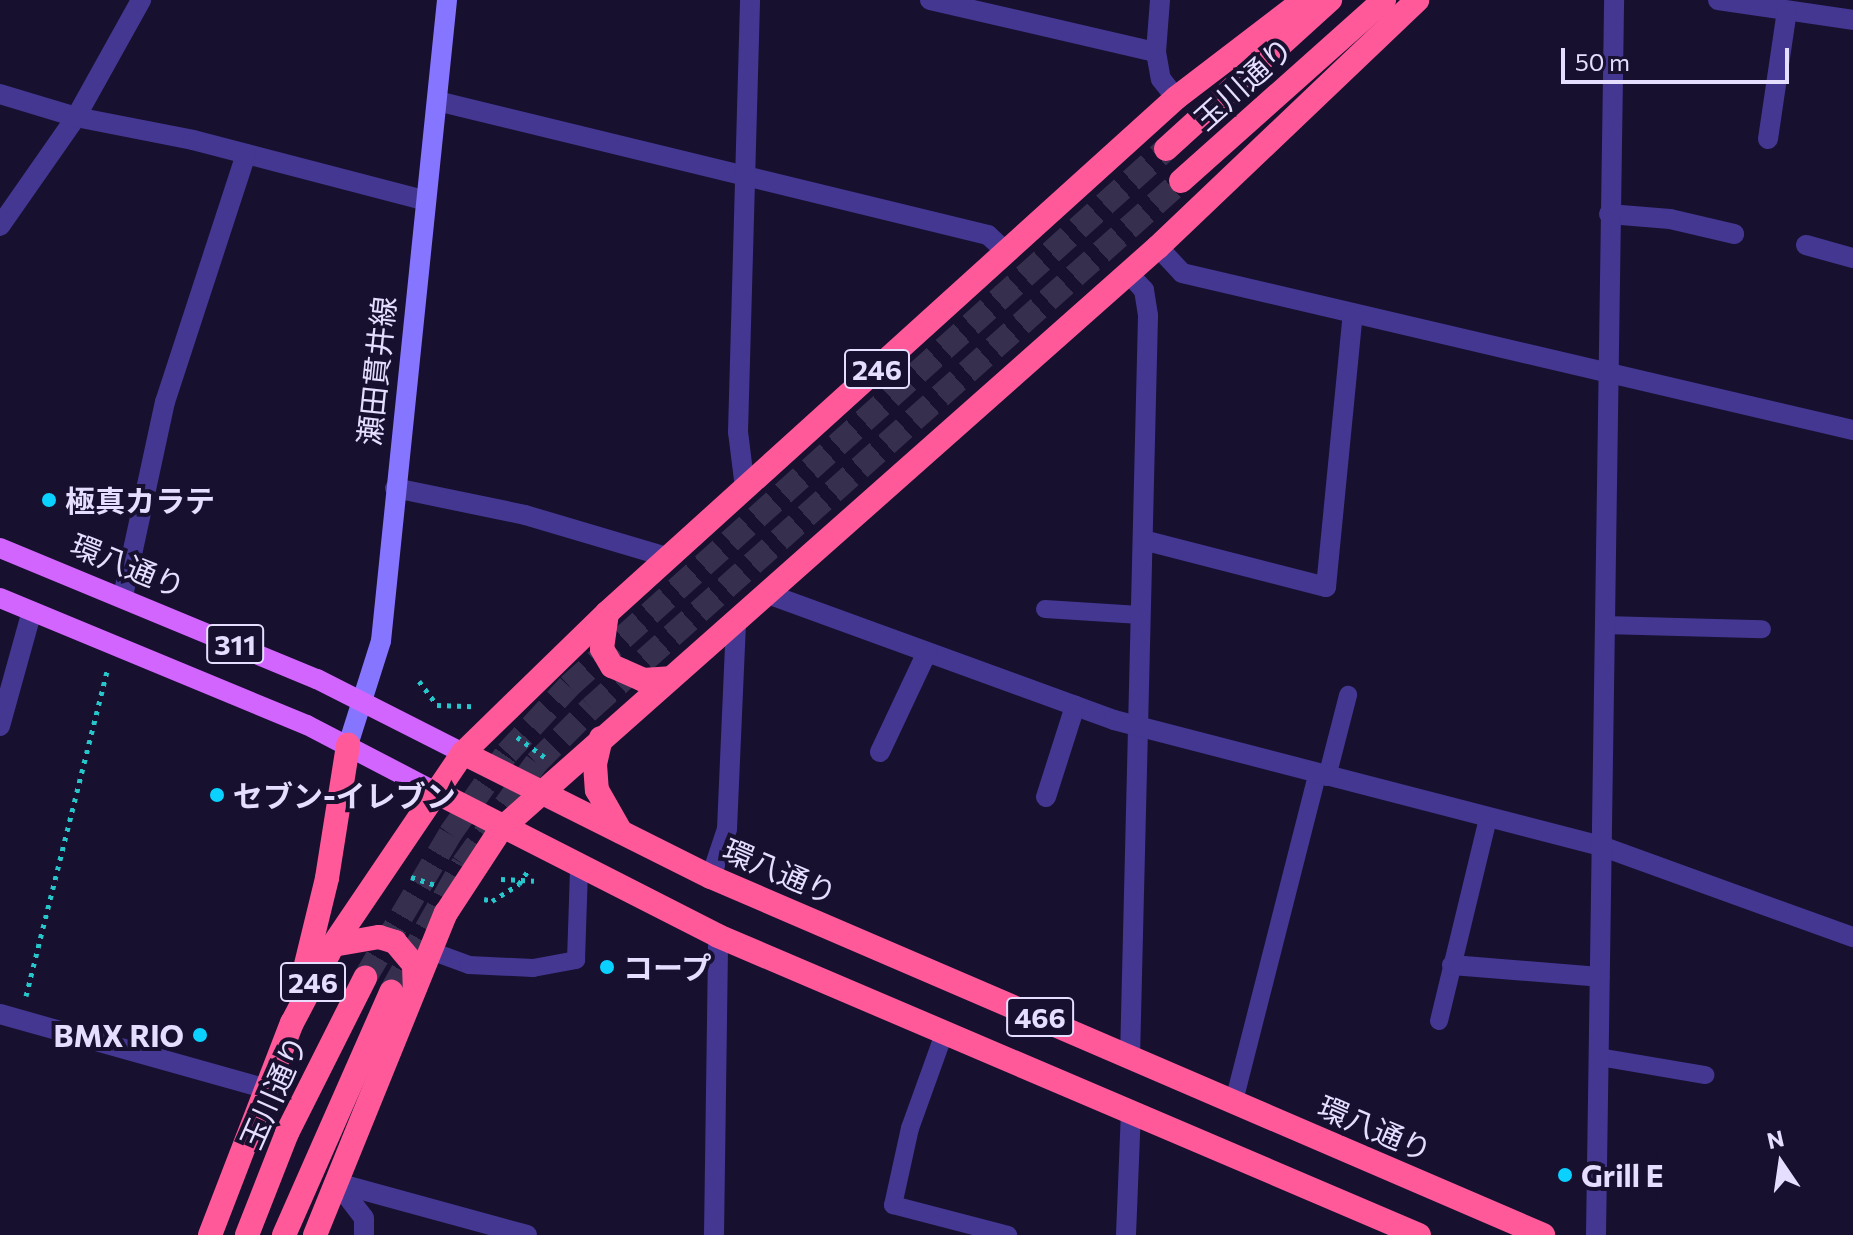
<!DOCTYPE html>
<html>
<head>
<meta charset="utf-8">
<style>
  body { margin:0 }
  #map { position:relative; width:1853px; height:1235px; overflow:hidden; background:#18102f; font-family:Commissioner,"Noto Sans JP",sans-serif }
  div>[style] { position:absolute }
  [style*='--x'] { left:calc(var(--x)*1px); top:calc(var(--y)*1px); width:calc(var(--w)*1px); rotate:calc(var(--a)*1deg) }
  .highway-tunnel>* { height:24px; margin-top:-12px; transform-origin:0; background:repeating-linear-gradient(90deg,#372f4e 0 24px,transparent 0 36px) }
  .path>* { height:5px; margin-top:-2.5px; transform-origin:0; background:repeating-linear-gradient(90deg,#26c6cb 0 4px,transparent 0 10px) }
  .lane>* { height:18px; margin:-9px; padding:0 9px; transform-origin:9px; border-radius:9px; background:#433792 }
  .street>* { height:20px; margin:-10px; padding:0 10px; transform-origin:10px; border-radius:10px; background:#433792 }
  .secondary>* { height:20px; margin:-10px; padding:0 10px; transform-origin:10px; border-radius:10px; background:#8575ff }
  .primary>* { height:20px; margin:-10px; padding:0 10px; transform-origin:10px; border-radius:10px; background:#d365ff }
  .highway>* { height:24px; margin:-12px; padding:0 12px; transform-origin:12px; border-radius:12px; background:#ff599a }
  .dots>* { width:22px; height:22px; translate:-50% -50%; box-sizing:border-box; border:4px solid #18102f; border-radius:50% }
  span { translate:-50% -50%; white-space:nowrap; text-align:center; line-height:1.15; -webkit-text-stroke:8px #18102f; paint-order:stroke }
  .shield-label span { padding:2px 6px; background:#18102f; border:2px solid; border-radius:6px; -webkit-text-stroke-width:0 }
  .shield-label { font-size:28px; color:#e5deff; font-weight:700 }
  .street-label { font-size:30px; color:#e5deff }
  .poi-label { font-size:30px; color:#e5deff; font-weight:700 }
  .left { translate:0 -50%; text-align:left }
  .right { translate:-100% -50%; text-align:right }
  .north { position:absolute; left:1741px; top:1123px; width:80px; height:80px; -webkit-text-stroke:6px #18102f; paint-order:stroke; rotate:347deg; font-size:22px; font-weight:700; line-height:32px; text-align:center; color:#e5deff }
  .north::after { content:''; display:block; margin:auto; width:28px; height:36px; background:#e5deff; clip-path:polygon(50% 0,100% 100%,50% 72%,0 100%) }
  .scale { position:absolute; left:1561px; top:48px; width:228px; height:36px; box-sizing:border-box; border:4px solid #e5deff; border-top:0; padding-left:10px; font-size:24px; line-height:28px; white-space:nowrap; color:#e5deff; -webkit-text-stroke:6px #18102f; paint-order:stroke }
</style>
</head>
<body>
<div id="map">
  <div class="highway-tunnel">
    <i style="--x:365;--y:978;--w:167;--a:-59.4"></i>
    <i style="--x:450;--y:834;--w:99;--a:-54.9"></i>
    <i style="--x:507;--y:753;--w:91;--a:-47.2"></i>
    <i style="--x:569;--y:686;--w:803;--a:-41.97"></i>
    <i style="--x:391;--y:992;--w:147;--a:-60.6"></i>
    <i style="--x:463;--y:864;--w:125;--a:-54.1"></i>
    <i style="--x:536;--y:763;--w:78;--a:-45"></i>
    <i style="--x:591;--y:708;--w:791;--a:-41.77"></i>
  </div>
  <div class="path">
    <i style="--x:419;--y:681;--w:30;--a:53"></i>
    <i style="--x:437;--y:705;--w:36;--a:2"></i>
    <i style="--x:517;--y:737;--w:34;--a:36"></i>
    <i style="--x:411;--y:877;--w:26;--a:18"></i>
    <i style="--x:501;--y:879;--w:33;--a:3"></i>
    <i style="--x:484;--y:899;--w:8;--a:14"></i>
    <i style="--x:492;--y:901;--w:32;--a:-32"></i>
    <i style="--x:519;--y:884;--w:18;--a:-56"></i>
    <i style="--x:26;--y:996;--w:338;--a:-76"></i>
  </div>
  <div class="lane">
    <i style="--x:1045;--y:609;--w:95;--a:3.6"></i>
    <i style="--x:1604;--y:625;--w:158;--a:1.5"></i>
    <i style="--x:1327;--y:777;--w:85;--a:-75.6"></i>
    <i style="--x:431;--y:951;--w:40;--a:20.2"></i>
    <i style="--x:469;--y:965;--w:64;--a:2.7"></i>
    <i style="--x:533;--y:968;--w:44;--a:-10.5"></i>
    <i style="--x:576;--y:960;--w:91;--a:-88.1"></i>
    <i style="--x:1439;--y:1021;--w:209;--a:-76.4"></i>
    <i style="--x:945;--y:1031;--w:103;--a:109.8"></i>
    <i style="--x:910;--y:1128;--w:79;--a:102.4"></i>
    <i style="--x:893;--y:1205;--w:119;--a:14.6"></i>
    <i style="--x:1599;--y:1057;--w:108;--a:9.6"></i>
    <i style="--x:1234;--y:1101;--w:336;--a:-75.7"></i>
  </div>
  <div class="street">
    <i style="--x:930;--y:0;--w:232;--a:13"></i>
    <i style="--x:1160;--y:0;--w:52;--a:94.4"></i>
    <i style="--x:1156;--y:52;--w:27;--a:80"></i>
    <i style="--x:1161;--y:79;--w:24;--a:52"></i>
    <i style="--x:1718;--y:0;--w:136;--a:8.4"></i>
    <i style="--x:0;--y:94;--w:79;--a:16.8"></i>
    <i style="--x:76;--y:117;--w:119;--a:11.1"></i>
    <i style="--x:193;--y:140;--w:238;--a:14.6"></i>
    <i style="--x:437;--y:101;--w:567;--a:13.67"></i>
    <i style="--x:988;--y:235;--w:26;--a:43"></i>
    <i style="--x:1768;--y:139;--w:129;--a:-81.6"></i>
    <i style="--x:1609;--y:214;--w:61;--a:4.7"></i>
    <i style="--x:1670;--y:219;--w:66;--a:13.2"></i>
    <i style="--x:0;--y:226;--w:133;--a:-55.1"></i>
    <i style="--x:76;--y:117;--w:134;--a:-60.9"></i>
    <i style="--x:1806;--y:245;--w:49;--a:15.5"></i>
    <i style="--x:1158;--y:247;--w:35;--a:47"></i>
    <i style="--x:1182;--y:273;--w:689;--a:13.17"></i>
    <i style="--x:1129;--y:274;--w:22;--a:47"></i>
    <i style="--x:1144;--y:290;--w:26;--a:81"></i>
    <i style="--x:1148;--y:316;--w:741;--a:91.39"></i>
    <i style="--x:395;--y:488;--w:133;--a:11.7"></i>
    <i style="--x:525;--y:515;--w:148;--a:16.5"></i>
    <i style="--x:745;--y:488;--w:56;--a:-97.1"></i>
    <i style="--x:738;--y:432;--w:432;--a:-88.4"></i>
    <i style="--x:1143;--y:540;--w:189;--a:14.4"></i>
    <i style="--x:1326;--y:587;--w:274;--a:-84.4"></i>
    <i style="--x:768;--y:594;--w:368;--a:20"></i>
    <i style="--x:1114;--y:720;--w:503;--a:14.51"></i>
    <i style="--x:1601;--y:846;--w:268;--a:19.9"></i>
    <i style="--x:123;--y:596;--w:198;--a:-77.8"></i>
    <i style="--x:165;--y:402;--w:261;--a:-71.9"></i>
    <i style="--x:0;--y:726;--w:119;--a:-74.5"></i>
    <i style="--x:880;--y:752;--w:110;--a:-64.8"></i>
    <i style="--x:1046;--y:797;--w:96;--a:-72.3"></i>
    <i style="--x:711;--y:877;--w:51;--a:-71.6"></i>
    <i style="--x:727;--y:829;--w:207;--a:-87.5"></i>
    <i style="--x:1452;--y:965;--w:148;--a:4.6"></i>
    <i style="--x:0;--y:1014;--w:276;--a:15.7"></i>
    <i style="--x:337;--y:1183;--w:197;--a:15.3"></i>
    <i style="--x:337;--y:1183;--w:44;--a:52.4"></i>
    <i style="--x:364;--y:1218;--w:17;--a:90"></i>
    <i style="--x:714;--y:1235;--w:299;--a:-89.2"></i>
    <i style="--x:1126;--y:1235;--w:124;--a:-87.7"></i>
    <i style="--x:1596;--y:1235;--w:1235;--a:-89.16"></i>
  </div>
  <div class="secondary">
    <i style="--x:348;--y:745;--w:109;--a:-72.4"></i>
    <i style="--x:381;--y:641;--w:644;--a:-84.12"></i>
  </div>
  <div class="primary">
    <i style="--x:0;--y:548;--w:343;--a:22.5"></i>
    <i style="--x:317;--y:679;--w:164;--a:26.9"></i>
    <i style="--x:0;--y:598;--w:332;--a:22.5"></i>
    <i style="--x:307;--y:725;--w:143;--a:27.5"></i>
  </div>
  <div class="highway">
    <i style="--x:1166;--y:149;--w:222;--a:-42.3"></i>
    <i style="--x:1181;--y:181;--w:272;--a:-41.7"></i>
    <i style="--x:607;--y:613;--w:36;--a:98"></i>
    <i style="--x:602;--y:649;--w:20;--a:60"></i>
    <i style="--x:612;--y:666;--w:34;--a:24"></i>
    <i style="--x:643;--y:680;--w:27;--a:-4"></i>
    <i style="--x:601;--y:738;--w:27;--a:103"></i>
    <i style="--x:595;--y:764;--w:26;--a:86"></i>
    <i style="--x:597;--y:790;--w:48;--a:60.3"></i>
    <i style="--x:463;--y:753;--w:277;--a:26.6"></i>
    <i style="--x:711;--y:877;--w:906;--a:23.28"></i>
    <i style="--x:434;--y:791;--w:319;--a:27"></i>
    <i style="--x:718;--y:936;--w:762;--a:23.1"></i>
    <i style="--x:333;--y:945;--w:47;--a:-9.9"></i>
    <i style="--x:379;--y:937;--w:17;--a:17"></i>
    <i style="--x:395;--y:942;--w:30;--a:50"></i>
    <i style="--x:414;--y:965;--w:23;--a:88"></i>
    <i style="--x:300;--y:989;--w:114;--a:-76.3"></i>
    <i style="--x:327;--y:878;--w:135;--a:-81"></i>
    <i style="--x:210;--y:1235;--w:227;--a:-68.9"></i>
    <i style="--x:292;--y:1023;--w:88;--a:-62.3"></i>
    <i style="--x:333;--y:945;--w:232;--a:-55.9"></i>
    <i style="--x:463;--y:753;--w:201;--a:-44.2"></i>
    <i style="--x:607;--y:613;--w:767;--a:-42.15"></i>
    <i style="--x:1176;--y:98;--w:161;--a:-37.4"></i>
    <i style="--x:247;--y:1235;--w:110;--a:-68.6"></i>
    <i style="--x:287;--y:1133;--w:174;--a:-63.3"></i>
    <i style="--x:284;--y:1235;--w:266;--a:-66.2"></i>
    <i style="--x:315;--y:1235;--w:348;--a:-67.9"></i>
    <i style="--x:446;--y:913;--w:100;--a:-56.8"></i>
    <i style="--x:501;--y:829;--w:878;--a:-41.54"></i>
    <i style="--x:1158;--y:247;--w:358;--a:-43.6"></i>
  </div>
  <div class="dots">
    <i style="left:49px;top:500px;background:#0ad1ff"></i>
    <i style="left:217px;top:795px;background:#0ad1ff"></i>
    <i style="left:607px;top:967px;background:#0ad1ff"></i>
    <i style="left:200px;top:1035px;background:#0ad1ff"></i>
    <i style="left:1565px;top:1175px;background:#0ad1ff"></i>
  </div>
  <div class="shield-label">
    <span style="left:877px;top:369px">246</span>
    <span style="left:235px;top:644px">311</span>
    <span style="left:313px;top:982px">246</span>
    <span style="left:1040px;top:1017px">466</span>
  </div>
  <div class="street-label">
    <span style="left:1243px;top:83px;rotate:-42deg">玉川通り</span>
    <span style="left:376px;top:371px;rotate:-84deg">瀬田貫井線</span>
    <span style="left:128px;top:565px;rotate:22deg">環八通り</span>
    <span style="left:780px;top:871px;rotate:23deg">環八通り</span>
    <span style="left:273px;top:1092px;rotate:-66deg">玉川通り</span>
    <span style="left:1375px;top:1128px;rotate:23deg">環八通り</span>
  </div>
  <div class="poi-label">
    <span class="left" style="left:65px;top:500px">極真カラテ</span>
    <span class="left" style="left:233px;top:795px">セブン-イレブン</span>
    <span class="left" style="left:623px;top:967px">コープ</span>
    <span class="right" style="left:184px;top:1035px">BMX RIO</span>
    <span class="left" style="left:1581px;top:1175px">Grill E</span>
  </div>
  <div class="north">N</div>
  <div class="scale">50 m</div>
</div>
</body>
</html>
